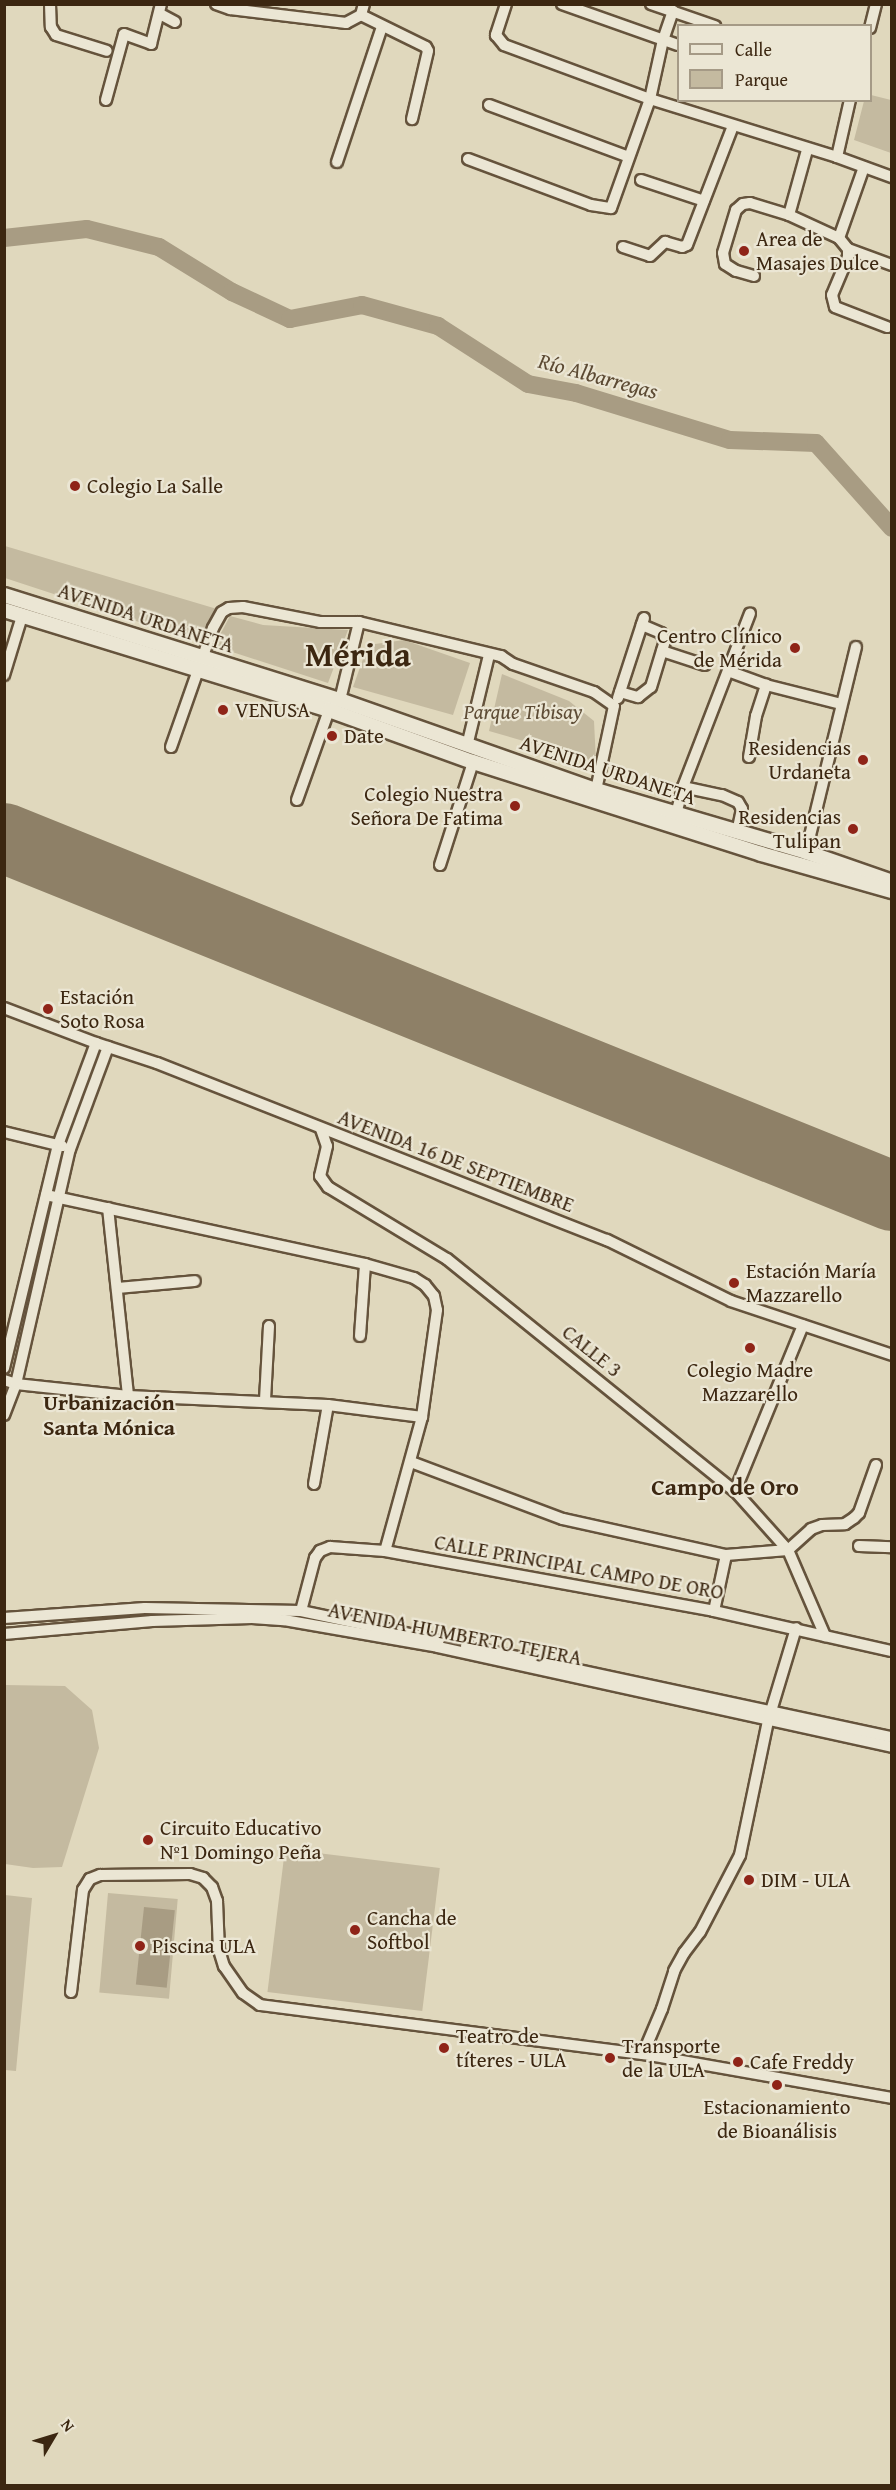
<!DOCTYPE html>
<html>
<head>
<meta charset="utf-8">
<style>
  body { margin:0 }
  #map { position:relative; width:896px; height:2490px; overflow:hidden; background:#e0d8bd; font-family:"Gentium Book Plus",serif }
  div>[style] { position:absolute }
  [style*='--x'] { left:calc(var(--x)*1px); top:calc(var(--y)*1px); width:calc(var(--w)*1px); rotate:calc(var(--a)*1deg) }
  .green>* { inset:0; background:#c4baa0; transform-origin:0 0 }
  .water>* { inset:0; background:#a89c83; transform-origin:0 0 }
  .river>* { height:18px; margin:-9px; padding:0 9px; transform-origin:9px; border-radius:9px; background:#a89c83 }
  .runway>* { height:70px; margin:-35px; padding:0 35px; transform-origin:35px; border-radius:35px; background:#8e8067 }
  .roads { filter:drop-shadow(2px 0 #65533c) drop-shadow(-2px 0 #65533c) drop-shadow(0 2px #65533c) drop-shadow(0 -2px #65533c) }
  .minor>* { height:10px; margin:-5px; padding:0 5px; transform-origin:5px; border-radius:5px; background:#ebe6d4 }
  .tertiary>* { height:14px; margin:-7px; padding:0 7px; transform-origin:7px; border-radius:7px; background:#ebe6d4 }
  .dots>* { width:16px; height:16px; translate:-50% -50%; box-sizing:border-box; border:3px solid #ebe6d4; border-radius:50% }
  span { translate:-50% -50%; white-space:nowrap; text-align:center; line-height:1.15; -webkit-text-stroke:4.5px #ebe6d4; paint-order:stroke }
  .poi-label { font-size:21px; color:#3c2711 }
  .left { translate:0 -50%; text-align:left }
  .right { translate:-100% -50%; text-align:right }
  .street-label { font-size:21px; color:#3c2711 }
  .park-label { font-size:21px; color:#5e4c35; font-style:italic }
  .water-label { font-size:22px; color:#5c4a33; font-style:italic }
  .neighbourhood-label { font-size:22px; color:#3c2711; font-weight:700 }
  .quarter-label { font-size:24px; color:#3c2711; font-weight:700 }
  .town-label { font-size:33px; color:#3c2711; font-weight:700 }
  .frame { position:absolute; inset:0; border:6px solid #3c2711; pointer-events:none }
  .legend { position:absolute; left:677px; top:24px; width:195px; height:78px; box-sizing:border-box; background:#ebe6d4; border:2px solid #a59a86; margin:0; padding:8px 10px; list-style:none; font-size:18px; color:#3c2711 }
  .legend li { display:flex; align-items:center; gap:12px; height:30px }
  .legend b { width:30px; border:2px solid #a59a86 }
  .north { position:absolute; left:24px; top:2406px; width:60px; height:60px; -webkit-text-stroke:4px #ebe6d4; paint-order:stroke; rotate:52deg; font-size:16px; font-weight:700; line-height:24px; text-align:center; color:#3c2711 }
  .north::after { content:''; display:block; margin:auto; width:21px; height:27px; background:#3c2711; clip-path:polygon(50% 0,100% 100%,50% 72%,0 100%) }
</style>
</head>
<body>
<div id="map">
  <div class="green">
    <i style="clip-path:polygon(871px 95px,891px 100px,891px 153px,854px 140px,864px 101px,870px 100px)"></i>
    <i style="clip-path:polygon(5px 546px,217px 609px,207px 623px,200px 642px,5px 578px)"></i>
    <i style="clip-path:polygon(230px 616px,263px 625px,348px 630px,328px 683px,214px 646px)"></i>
    <i style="clip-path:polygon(404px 640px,470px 663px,453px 715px,353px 687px,368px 645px)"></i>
    <i style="clip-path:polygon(502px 674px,569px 701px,594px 721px,596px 762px,489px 731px)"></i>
    <i style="clip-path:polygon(5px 1685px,65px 1686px,92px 1710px,99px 1748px,62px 1867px,33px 1868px,5px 1864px)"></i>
    <i style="left:285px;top:1849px;width:156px;height:144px;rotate:7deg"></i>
    <i style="left:108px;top:1893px;width:70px;height:100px;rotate:5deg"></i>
    <i style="clip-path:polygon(5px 1895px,32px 1898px,16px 2071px,5px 2070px)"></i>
  </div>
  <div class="water">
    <i style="left:144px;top:1907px;width:31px;height:78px;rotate:6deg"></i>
  </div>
  <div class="river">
    <i style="--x:4;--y:238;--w:83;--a:-6.2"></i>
    <i style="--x:87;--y:229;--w:74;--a:14"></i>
    <i style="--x:159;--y:247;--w:86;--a:31.7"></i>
    <i style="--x:232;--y:292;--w:64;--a:25"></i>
    <i style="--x:290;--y:319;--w:73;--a:-11"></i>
    <i style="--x:362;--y:305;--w:79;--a:15.4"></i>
    <i style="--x:438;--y:326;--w:107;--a:32.8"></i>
    <i style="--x:528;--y:384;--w:49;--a:10.6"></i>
    <i style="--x:576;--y:393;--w:161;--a:17"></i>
    <i style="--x:730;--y:440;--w:86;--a:2"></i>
    <i style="--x:816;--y:443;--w:114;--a:48.2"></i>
  </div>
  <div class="runway">
    <i style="--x:4;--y:838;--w:957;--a:21.96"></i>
  </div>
  <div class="roads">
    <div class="minor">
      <i style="--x:50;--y:4;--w:23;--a:88"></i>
      <i style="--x:51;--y:27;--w:9;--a:58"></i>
      <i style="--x:56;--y:35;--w:53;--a:17.4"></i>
      <i style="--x:216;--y:4;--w:15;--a:20"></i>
      <i style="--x:230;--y:9;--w:117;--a:6.9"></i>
      <i style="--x:346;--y:23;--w:17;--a:-28"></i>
      <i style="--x:361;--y:15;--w:11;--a:-75"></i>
      <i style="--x:506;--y:4;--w:33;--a:108"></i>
      <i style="--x:496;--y:35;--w:13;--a:51"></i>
      <i style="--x:504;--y:45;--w:156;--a:20.3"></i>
      <i style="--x:650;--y:99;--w:196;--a:17.2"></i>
      <i style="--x:837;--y:157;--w:59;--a:20"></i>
      <i style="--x:562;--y:4;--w:123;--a:19.5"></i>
      <i style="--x:651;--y:4;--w:68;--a:19"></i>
      <i style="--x:160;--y:14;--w:17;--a:28"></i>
      <i style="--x:361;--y:15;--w:72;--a:26.2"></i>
      <i style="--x:426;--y:47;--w:4;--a:63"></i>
      <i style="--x:428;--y:51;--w:70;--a:103.2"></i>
      <i style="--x:870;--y:28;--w:25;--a:-76"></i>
      <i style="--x:106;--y:100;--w:68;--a:-74.7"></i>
      <i style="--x:124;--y:34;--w:29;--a:20"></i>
      <i style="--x:151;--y:44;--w:41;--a:-76"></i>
      <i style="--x:489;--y:105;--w:149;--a:20.4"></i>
      <i style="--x:837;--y:157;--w:58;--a:-77.2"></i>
      <i style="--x:468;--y:159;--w:131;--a:20.5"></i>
      <i style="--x:591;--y:205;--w:20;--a:9"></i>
      <i style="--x:611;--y:208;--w:116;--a:-70.3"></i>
      <i style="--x:650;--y:99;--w:60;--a:-77.6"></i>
      <i style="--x:663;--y:40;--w:31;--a:-71"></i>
      <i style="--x:337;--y:162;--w:142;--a:-71.6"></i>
      <i style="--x:641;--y:180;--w:66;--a:18.4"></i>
      <i style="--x:789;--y:215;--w:67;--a:-74.5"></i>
      <i style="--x:839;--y:238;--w:75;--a:-70.6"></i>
      <i style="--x:623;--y:247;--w:28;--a:18"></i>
      <i style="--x:650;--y:256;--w:21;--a:-43"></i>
      <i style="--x:665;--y:242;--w:18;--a:16"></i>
      <i style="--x:682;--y:247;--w:5;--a:-22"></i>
      <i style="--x:687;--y:245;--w:128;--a:-68.9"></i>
      <i style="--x:848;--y:249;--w:47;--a:20"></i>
      <i style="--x:754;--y:276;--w:19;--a:-164"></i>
      <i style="--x:736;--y:271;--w:13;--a:-148"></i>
      <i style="--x:725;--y:264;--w:11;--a:-100"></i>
      <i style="--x:723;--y:253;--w:45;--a:-73.2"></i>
      <i style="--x:736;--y:210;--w:9;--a:-41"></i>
      <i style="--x:743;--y:204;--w:7;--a:-8"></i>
      <i style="--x:750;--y:203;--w:41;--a:17.1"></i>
      <i style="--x:789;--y:215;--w:55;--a:24.7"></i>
      <i style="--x:839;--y:238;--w:14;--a:51"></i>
      <i style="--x:848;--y:249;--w:8;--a:90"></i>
      <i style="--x:848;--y:257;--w:41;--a:112.8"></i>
      <i style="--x:832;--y:295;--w:12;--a:76"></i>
      <i style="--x:835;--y:307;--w:56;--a:21"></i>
      <i style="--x:662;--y:651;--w:45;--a:18"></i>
      <i style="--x:728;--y:671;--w:40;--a:20.2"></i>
      <i style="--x:766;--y:685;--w:77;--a:14.2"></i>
      <i style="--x:4;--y:675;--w:62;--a:-73"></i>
      <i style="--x:620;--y:692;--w:19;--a:16"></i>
      <i style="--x:638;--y:697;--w:16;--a:-38"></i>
      <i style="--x:651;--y:687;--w:48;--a:-73.1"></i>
      <i style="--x:665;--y:641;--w:9;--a:-117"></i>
      <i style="--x:661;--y:633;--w:21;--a:-157"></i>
      <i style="--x:618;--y:698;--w:84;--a:-72"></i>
      <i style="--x:340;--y:700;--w:80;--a:-76.3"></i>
      <i style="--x:467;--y:746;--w:94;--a:-76.4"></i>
      <i style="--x:171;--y:747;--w:126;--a:-70.6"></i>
      <i style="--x:213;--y:628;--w:18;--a:-61"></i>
      <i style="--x:222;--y:612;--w:8;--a:-30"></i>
      <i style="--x:229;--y:608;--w:14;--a:-4"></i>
      <i style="--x:243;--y:607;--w:78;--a:11"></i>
      <i style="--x:320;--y:622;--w:39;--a:0"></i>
      <i style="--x:359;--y:622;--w:146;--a:13.5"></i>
      <i style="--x:501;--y:656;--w:14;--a:34"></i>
      <i style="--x:513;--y:664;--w:86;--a:19.1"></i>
      <i style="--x:594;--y:692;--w:24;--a:35"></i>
      <i style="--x:614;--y:706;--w:86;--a:102.1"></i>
      <i style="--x:749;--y:757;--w:42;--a:-80.3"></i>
      <i style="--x:756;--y:716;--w:33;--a:-72"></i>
      <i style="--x:683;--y:787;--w:40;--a:12"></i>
      <i style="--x:722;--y:795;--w:17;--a:24"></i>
      <i style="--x:738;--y:802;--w:8;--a:60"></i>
      <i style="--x:742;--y:809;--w:24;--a:102"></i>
      <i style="--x:297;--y:800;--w:96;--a:-70.4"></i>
      <i style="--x:676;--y:814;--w:28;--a:-75"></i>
      <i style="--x:683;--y:787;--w:186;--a:-68.9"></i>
      <i style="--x:806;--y:852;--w:211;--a:-76.3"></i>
      <i style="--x:440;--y:865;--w:108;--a:-72.2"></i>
      <i style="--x:4;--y:1008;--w:98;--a:20.8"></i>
      <i style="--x:96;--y:1043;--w:64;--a:18.2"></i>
      <i style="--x:157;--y:1063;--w:484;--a:21.5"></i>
      <i style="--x:607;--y:1240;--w:138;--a:26.2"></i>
      <i style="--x:731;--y:1301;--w:170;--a:18.5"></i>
      <i style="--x:321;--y:1129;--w:18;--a:71"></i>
      <i style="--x:327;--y:1146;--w:31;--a:103"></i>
      <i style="--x:320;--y:1176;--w:14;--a:54"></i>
      <i style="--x:328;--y:1187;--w:139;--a:31.2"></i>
      <i style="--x:447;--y:1259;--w:370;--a:38.9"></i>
      <i style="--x:735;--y:1491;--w:79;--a:48.1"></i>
      <i style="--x:788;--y:1550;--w:94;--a:66.7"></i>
      <i style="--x:4;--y:1132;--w:60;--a:13.6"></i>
      <i style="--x:46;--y:1195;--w:326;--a:12.2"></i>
      <i style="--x:365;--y:1264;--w:51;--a:15.9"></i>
      <i style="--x:414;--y:1278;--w:13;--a:32"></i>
      <i style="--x:425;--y:1285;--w:14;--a:51"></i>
      <i style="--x:434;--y:1296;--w:14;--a:78"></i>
      <i style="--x:437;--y:1310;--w:108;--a:98"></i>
      <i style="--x:422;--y:1417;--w:139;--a:105.4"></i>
      <i style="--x:108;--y:1208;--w:189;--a:83.9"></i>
      <i style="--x:117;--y:1288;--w:78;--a:-5.1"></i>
      <i style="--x:360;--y:1336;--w:72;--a:-86"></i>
      <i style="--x:4;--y:1368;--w:229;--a:-76.4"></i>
      <i style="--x:58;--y:1145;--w:109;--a:-69.6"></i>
      <i style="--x:4;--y:1380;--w:13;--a:18"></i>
      <i style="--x:16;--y:1384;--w:113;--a:6.1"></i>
      <i style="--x:128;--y:1396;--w:200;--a:2.6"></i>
      <i style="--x:328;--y:1405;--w:95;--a:7.3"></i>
      <i style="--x:265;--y:1400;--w:74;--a:-86.9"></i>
      <i style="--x:4;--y:1415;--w:33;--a:-69"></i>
      <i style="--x:16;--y:1384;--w:241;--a:-77.1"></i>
      <i style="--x:70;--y:1149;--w:109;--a:-69.6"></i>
      <i style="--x:411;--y:1462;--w:162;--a:20.6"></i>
      <i style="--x:563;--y:1519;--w:167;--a:12.5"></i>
      <i style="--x:726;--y:1555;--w:62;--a:-4.6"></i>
      <i style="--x:788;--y:1550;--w:31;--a:-42"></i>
      <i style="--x:811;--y:1529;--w:12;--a:-20"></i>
      <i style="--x:822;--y:1525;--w:23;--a:-2"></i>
      <i style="--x:845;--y:1524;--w:11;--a:-34"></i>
      <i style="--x:854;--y:1518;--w:7;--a:-45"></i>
      <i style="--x:859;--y:1513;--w:51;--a:-70.5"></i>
      <i style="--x:314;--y:1484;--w:80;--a:-80"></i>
      <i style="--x:735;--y:1491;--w:179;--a:-67.7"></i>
      <i style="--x:859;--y:1546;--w:33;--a:2"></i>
      <i style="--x:301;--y:1611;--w:55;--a:-75.2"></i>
      <i style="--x:315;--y:1558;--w:9;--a:-54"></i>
      <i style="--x:320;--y:1551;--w:11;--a:-22"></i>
      <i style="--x:330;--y:1547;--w:55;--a:4.2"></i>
      <i style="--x:385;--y:1551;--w:334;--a:10.3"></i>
      <i style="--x:714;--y:1611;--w:182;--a:12.7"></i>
      <i style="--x:714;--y:1611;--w:57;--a:-77.9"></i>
      <i style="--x:4;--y:1618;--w:141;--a:-4.1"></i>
      <i style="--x:145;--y:1608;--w:156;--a:1.1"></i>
      <i style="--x:301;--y:1611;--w:141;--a:11.9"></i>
      <i style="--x:4;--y:1634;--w:149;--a:-5"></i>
      <i style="--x:152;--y:1621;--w:100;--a:-1.7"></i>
      <i style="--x:252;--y:1618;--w:32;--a:4"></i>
      <i style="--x:284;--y:1620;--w:156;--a:9.9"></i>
      <i style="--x:438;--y:1647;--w:465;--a:12.4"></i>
      <i style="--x:466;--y:1646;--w:436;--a:12.1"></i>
      <i style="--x:71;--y:1992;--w:103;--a:-83.3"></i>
      <i style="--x:83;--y:1890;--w:13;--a:-58"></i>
      <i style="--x:90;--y:1879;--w:11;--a:-22"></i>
      <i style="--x:100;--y:1875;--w:90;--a:-0.6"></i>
      <i style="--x:190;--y:1874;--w:14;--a:17"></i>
      <i style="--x:203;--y:1878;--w:13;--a:45"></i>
      <i style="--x:212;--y:1887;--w:15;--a:70"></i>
      <i style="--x:217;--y:1901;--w:49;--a:87.7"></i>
      <i style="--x:219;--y:1950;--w:17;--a:73"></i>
      <i style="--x:224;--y:1966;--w:33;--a:55"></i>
      <i style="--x:243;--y:1993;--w:21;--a:35"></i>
      <i style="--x:260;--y:2005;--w:386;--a:7.3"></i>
      <i style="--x:643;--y:2054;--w:253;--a:10"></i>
      <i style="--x:643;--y:2054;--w:49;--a:-67.1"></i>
      <i style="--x:662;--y:2009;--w:40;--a:-72"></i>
      <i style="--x:674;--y:1971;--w:21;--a:-61"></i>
      <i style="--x:684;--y:1953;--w:26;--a:-53"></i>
      <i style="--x:700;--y:1932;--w:87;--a:-62.5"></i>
      <i style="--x:740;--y:1855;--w:137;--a:-78.2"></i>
      <i style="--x:768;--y:1721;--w:97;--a:-73.2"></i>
    </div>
    <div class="tertiary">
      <i style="--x:4;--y:595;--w:352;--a:17.4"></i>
      <i style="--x:340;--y:700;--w:271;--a:19.4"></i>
      <i style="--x:596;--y:790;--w:219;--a:16.4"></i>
      <i style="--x:806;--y:852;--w:91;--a:19.2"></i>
      <i style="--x:4;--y:610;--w:340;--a:17.1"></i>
      <i style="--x:329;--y:710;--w:153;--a:19.9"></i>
      <i style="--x:473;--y:762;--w:302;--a:17.7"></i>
      <i style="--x:761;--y:854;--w:136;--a:15.8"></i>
    </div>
  </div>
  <div class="dots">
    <i style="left:744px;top:251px;background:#8f2418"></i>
    <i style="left:75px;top:486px;background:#8f2418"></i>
    <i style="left:795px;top:648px;background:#8f2418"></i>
    <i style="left:223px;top:710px;background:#8f2418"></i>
    <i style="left:332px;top:736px;background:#8f2418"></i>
    <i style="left:863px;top:760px;background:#8f2418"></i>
    <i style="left:515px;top:806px;background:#8f2418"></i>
    <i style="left:853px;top:829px;background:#8f2418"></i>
    <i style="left:48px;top:1009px;background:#8f2418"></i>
    <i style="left:734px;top:1283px;background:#8f2418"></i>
    <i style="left:750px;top:1348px;background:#8f2418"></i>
    <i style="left:148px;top:1840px;background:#8f2418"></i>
    <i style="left:749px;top:1880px;background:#8f2418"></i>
    <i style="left:355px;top:1930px;background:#8f2418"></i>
    <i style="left:140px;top:1946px;background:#8f2418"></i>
    <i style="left:444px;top:2048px;background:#8f2418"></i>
    <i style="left:610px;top:2058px;background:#8f2418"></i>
    <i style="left:738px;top:2062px;background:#8f2418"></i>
    <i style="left:777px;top:2085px;background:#8f2418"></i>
  </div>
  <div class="poi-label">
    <span class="left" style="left:756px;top:251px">Area de<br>Masajes Dulce</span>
    <span class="left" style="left:87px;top:486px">Colegio La Salle</span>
    <span class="right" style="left:782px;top:648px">Centro Clínico<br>de Mérida</span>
    <span class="left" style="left:235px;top:710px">VENUSA</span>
    <span class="left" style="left:344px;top:736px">Date</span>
    <span class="right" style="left:851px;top:760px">Residencias<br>Urdaneta</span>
    <span class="right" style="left:503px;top:806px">Colegio Nuestra<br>Señora De Fatima</span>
    <span class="right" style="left:841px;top:829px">Residencias<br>Tulipan</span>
    <span class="left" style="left:60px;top:1009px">Estación<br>Soto Rosa</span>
    <span class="left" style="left:746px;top:1283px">Estación María<br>Mazzarello</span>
    <span style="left:750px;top:1382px">Colegio Madre<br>Mazzarello</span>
    <span class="left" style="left:160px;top:1840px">Circuito Educativo<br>Nº1 Domingo Peña</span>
    <span class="left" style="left:761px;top:1880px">DIM - ULA</span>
    <span class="left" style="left:367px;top:1930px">Cancha de<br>Softbol</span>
    <span class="left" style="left:152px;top:1946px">Piscina ULA</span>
    <span class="left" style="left:456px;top:2048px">Teatro de<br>títeres - ULA</span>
    <span class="left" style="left:622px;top:2058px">Transporte<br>de la ULA</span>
    <span class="left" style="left:750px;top:2062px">Cafe Freddy</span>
    <span style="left:777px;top:2119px">Estacionamiento<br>de Bioanálisis</span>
  </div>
  <div class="street-label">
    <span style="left:146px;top:618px;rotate:18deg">AVENIDA URDANETA</span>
    <span style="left:608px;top:770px;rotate:18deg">AVENIDA URDANETA</span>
    <span style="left:456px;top:1161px;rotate:21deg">AVENIDA 16 DE SEPTIEMBRE</span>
    <span style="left:592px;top:1351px;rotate:39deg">CALLE 3</span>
    <span style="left:579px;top:1567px;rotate:10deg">CALLE PRINCIPAL CAMPO DE ORO</span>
    <span style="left:455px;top:1634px;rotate:11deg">AVENIDA HUMBERTO TEJERA</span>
  </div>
  <div class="park-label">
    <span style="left:523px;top:712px">Parque Tibisay</span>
  </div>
  <div class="water-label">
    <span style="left:598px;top:376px;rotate:15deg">Río Albarregas</span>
  </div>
  <div class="neighbourhood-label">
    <span style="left:109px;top:1415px">Urbanización<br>Santa Mónica</span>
  </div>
  <div class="quarter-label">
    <span style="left:725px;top:1487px">Campo de Oro</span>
  </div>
  <div class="town-label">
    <span style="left:358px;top:655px">Mérida</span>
  </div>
  <div class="frame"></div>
  <ul class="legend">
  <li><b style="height:8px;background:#ebe6d4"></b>Calle</li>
  <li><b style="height:16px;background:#c4baa0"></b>Parque</li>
  </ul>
  <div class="north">N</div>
</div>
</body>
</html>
